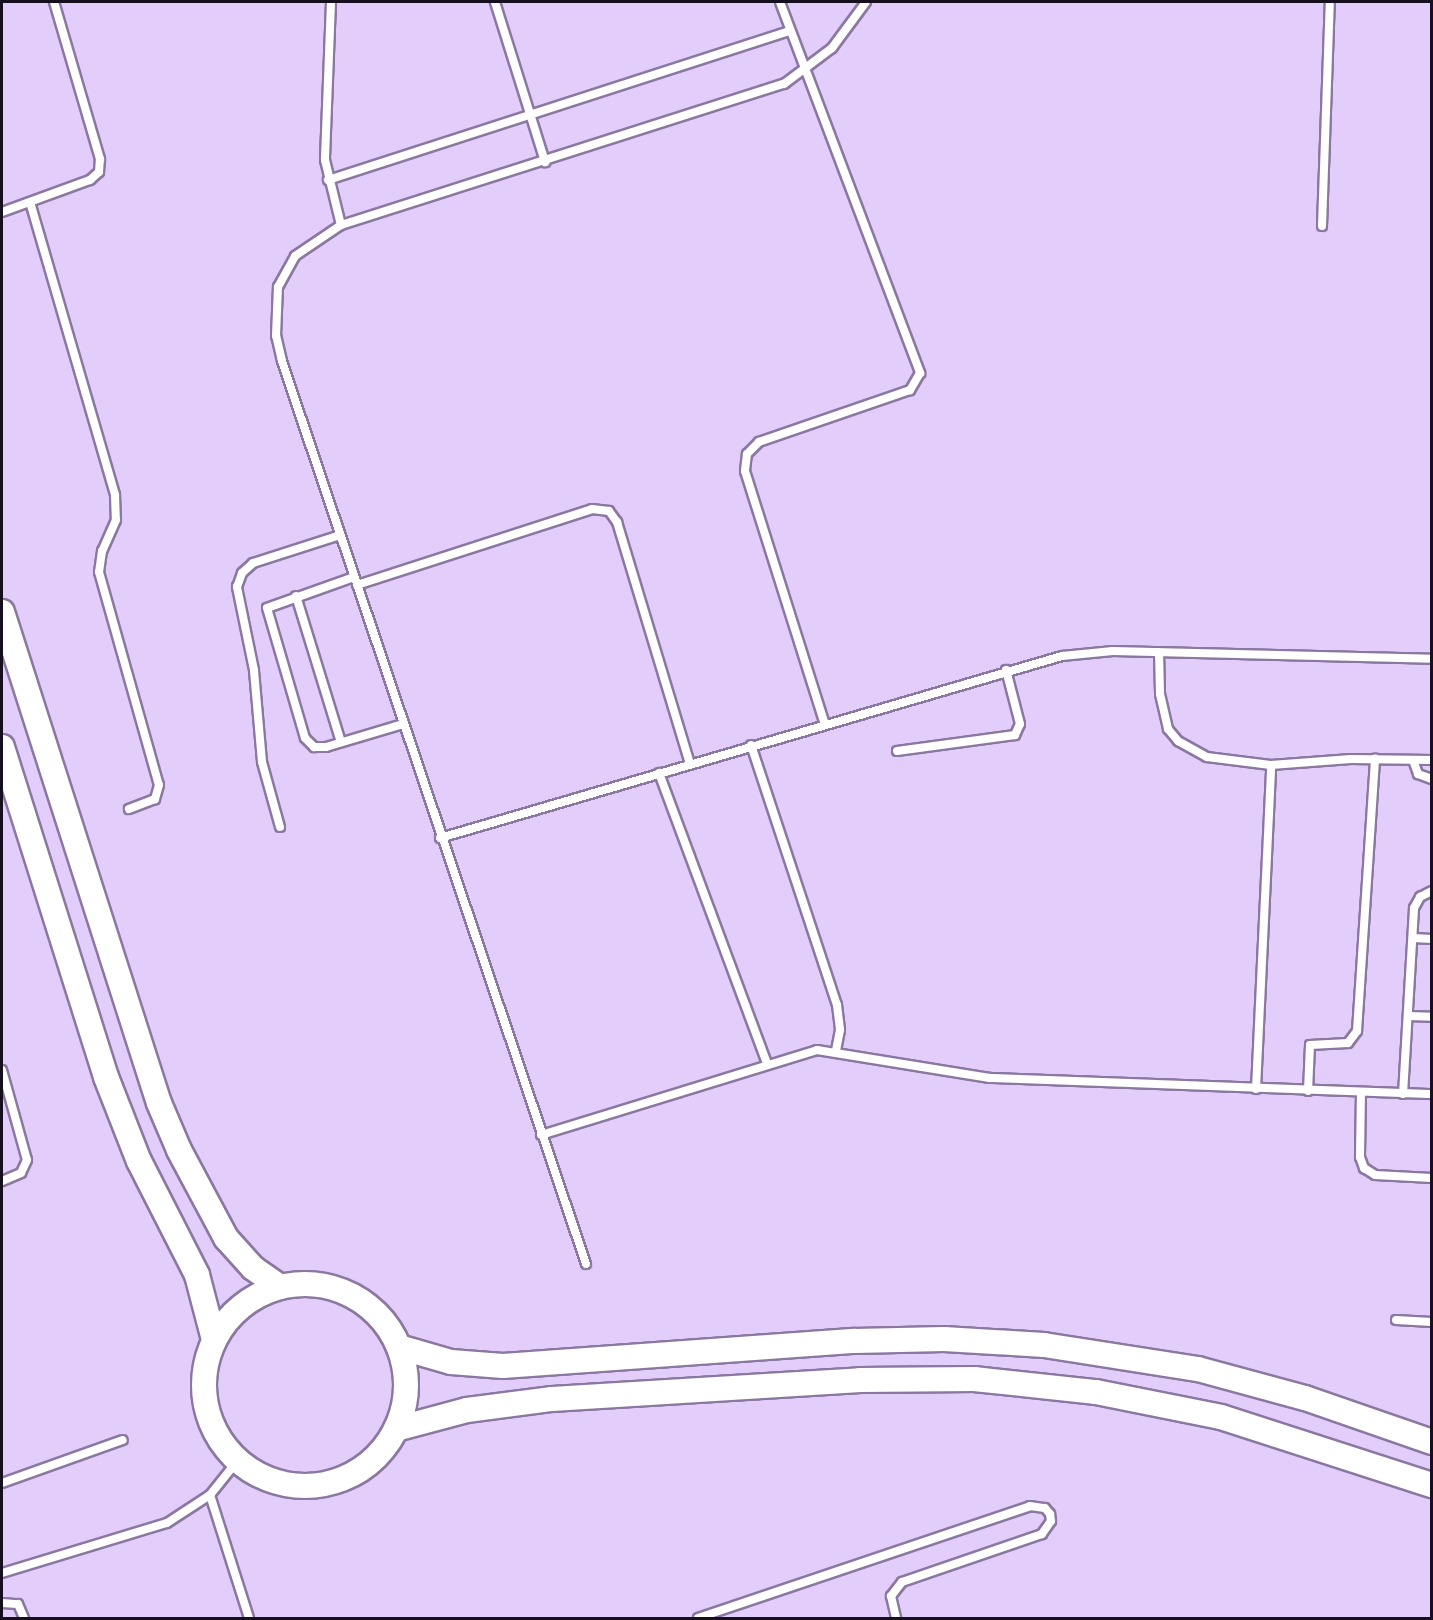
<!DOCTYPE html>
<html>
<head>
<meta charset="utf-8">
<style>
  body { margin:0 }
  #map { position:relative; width:1433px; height:1620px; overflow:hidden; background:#e2cdfb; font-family:Georgia,serif }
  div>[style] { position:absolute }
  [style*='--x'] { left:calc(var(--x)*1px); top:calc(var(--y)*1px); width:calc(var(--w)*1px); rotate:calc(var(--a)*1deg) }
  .roads { filter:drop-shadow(2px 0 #8b78a1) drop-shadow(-2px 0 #8b78a1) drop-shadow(0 2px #8b78a1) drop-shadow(0 -2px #8b78a1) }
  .lane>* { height:8px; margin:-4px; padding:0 4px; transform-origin:4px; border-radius:4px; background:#fff }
  .primary>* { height:24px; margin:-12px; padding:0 12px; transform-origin:12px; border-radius:12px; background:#fff }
  .primary>.ring { margin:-12px; padding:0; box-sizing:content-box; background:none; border:24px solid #fff; border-radius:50% }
  span { translate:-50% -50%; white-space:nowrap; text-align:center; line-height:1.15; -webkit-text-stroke:5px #faf8fc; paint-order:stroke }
  .frame { position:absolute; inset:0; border:3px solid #160f1e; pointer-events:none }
</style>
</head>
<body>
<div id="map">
  <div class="roads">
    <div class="lane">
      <i style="--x:331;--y:2;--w:158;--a:92.2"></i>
      <i style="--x:325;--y:160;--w:67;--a:76.2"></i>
      <i style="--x:495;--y:2;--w:168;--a:72.6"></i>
      <i style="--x:780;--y:2;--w:397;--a:69.3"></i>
      <i style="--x:920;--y:373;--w:20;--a:120"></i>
      <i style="--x:910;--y:390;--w:160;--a:161"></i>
      <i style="--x:759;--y:442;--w:17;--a:135"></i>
      <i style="--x:747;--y:454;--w:17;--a:97"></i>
      <i style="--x:745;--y:471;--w:265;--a:72.5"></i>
      <i style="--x:328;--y:180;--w:485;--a:-17.9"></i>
      <i style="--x:30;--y:202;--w:305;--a:73.8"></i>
      <i style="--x:115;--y:495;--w:25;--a:88"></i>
      <i style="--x:116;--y:520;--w:34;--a:114"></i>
      <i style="--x:102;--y:551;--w:21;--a:98"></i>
      <i style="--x:99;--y:572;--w:221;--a:74.3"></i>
      <i style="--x:159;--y:785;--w:15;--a:106"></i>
      <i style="--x:155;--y:799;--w:28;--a:159"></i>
      <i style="--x:2;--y:212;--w:94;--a:-20"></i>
      <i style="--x:90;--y:180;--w:12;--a:-42"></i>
      <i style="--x:99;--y:172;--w:13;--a:-86"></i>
      <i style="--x:100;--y:159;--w:164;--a:-106.3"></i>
      <i style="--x:1322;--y:226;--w:224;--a:-88"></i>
      <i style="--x:354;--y:577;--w:92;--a:160.4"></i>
      <i style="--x:267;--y:608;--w:135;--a:73.7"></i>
      <i style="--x:305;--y:738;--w:13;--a:45"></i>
      <i style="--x:314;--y:747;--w:12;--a:0"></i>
      <i style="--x:326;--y:747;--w:80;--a:-16.6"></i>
      <i style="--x:357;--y:585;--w:247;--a:-17.9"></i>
      <i style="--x:592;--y:509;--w:17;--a:7"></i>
      <i style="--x:609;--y:511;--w:14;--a:54"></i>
      <i style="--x:617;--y:522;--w:253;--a:73.2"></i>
      <i style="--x:296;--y:596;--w:153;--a:72.9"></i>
      <i style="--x:1159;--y:652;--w:42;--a:88.6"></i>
      <i style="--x:1160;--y:694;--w:36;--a:77"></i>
      <i style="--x:1168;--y:729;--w:16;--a:50"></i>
      <i style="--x:1178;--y:741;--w:33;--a:29"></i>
      <i style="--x:1207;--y:757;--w:64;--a:7.1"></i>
      <i style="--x:1271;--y:765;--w:80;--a:-4.3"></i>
      <i style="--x:1351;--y:759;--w:81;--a:0.7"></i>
      <i style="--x:751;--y:745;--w:274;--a:71.7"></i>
      <i style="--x:837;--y:1005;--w:25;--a:83"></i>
      <i style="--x:840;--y:1030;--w:20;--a:101"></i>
      <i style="--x:897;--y:751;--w:119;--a:-7.7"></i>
      <i style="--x:1015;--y:735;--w:12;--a:-66"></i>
      <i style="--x:1020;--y:724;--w:56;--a:-104.5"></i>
      <i style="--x:1413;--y:760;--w:15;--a:70"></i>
      <i style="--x:1418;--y:774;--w:15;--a:20"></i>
      <i style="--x:659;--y:773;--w:309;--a:69.6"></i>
      <i style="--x:280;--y:827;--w:67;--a:-105.5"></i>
      <i style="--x:262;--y:762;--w:92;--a:-95"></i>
      <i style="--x:254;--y:670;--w:85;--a:-101.6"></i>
      <i style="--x:237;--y:587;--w:15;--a:-70"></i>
      <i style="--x:242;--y:573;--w:15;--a:-42"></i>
      <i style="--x:253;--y:563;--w:91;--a:-17.8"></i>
      <i style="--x:440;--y:838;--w:648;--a:-16.31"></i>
      <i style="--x:1062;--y:656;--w:51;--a:-5.6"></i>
      <i style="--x:1113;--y:651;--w:319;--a:1.4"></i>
      <i style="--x:1413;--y:938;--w:19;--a:3"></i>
      <i style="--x:1408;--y:1016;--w:24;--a:2"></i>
      <i style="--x:2;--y:1070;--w:93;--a:74.5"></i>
      <i style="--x:27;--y:1160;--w:14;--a:115"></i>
      <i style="--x:21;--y:1173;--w:21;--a:157"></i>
      <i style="--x:1256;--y:1089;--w:324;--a:-87.3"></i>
      <i style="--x:1308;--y:1091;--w:46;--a:-87.5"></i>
      <i style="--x:1310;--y:1045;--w:38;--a:-3"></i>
      <i style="--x:1348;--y:1043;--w:15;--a:-53"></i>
      <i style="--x:1357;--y:1031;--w:273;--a:-86.2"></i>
      <i style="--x:1361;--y:1092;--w:65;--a:90.9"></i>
      <i style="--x:1360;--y:1157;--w:12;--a:70"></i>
      <i style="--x:1364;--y:1168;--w:13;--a:32"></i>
      <i style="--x:1375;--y:1175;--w:57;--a:3"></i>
      <i style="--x:1403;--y:1094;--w:186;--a:-86.6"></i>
      <i style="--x:1414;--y:908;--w:13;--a:-61"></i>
      <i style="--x:1420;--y:897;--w:13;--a:-27"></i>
      <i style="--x:541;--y:1135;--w:289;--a:-17.1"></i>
      <i style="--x:817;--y:1050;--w:175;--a:9.2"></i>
      <i style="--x:990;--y:1078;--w:442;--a:2.1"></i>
      <i style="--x:586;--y:1264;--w:953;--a:-108.61"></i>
      <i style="--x:282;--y:361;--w:26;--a:-103"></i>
      <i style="--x:276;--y:336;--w:49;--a:-87.7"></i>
      <i style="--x:278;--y:287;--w:35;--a:-61"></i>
      <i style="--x:295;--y:256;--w:55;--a:-34"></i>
      <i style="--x:341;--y:225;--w:465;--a:-17.7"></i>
      <i style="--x:784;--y:84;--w:60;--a:-36.9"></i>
      <i style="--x:832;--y:48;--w:57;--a:-53.5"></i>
      <i style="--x:1396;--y:1320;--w:36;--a:3"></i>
      <i style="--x:2;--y:1483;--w:128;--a:-19.6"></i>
      <i style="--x:210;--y:1495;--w:129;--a:72.4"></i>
      <i style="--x:2;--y:1573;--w:172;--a:-16.9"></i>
      <i style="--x:167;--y:1523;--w:51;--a:-33.1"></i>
      <i style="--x:210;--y:1495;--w:45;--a:-51.3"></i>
      <i style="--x:2;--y:1603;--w:16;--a:4"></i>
      <i style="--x:18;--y:1604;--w:15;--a:67"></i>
      <i style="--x:698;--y:1618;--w:350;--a:-18.6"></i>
      <i style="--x:1030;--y:1506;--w:15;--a:8"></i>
      <i style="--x:1045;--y:1508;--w:8;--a:50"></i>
      <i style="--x:1050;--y:1514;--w:7;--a:82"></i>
      <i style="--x:1051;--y:1521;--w:16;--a:125"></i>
      <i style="--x:1042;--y:1534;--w:148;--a:161.1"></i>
      <i style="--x:902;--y:1582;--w:18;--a:128"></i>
      <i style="--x:891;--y:1596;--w:23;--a:77"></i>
    </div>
    <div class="primary">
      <i style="--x:2;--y:612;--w:515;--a:72.27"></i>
      <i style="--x:159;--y:1103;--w:51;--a:66.9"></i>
      <i style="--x:179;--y:1150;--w:100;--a:61.9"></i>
      <i style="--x:226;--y:1238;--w:40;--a:48"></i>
      <i style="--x:253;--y:1268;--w:33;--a:35"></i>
      <i style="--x:2;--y:747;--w:346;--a:72.5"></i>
      <i style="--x:106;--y:1077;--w:90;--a:68.6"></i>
      <i style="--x:139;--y:1161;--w:128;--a:63"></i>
      <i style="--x:197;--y:1275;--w:67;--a:75.3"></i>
      <i class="ring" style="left:204px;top:1284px;width:178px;height:178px"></i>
      <i style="--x:399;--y:1347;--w:54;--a:16.1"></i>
      <i style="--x:451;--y:1362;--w:52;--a:4.4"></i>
      <i style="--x:503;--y:1366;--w:353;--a:-4.1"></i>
      <i style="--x:855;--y:1341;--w:89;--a:-1.3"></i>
      <i style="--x:944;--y:1339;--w:100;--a:3.4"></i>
      <i style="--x:1044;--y:1345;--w:156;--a:8.9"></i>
      <i style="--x:1198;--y:1369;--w:111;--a:15.2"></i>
      <i style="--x:1305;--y:1398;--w:134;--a:19.1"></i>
      <i style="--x:396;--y:1429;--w:73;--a:-15"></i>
      <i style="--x:467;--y:1410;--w:86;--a:-7.4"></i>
      <i style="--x:552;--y:1399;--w:309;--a:-3.5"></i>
      <i style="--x:860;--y:1380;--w:114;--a:-0.5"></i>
      <i style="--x:974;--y:1379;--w:123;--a:6.1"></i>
      <i style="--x:1096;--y:1392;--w:127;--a:11.3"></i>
      <i style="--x:1221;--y:1417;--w:222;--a:17.9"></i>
    </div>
  </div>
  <div class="frame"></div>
</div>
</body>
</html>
